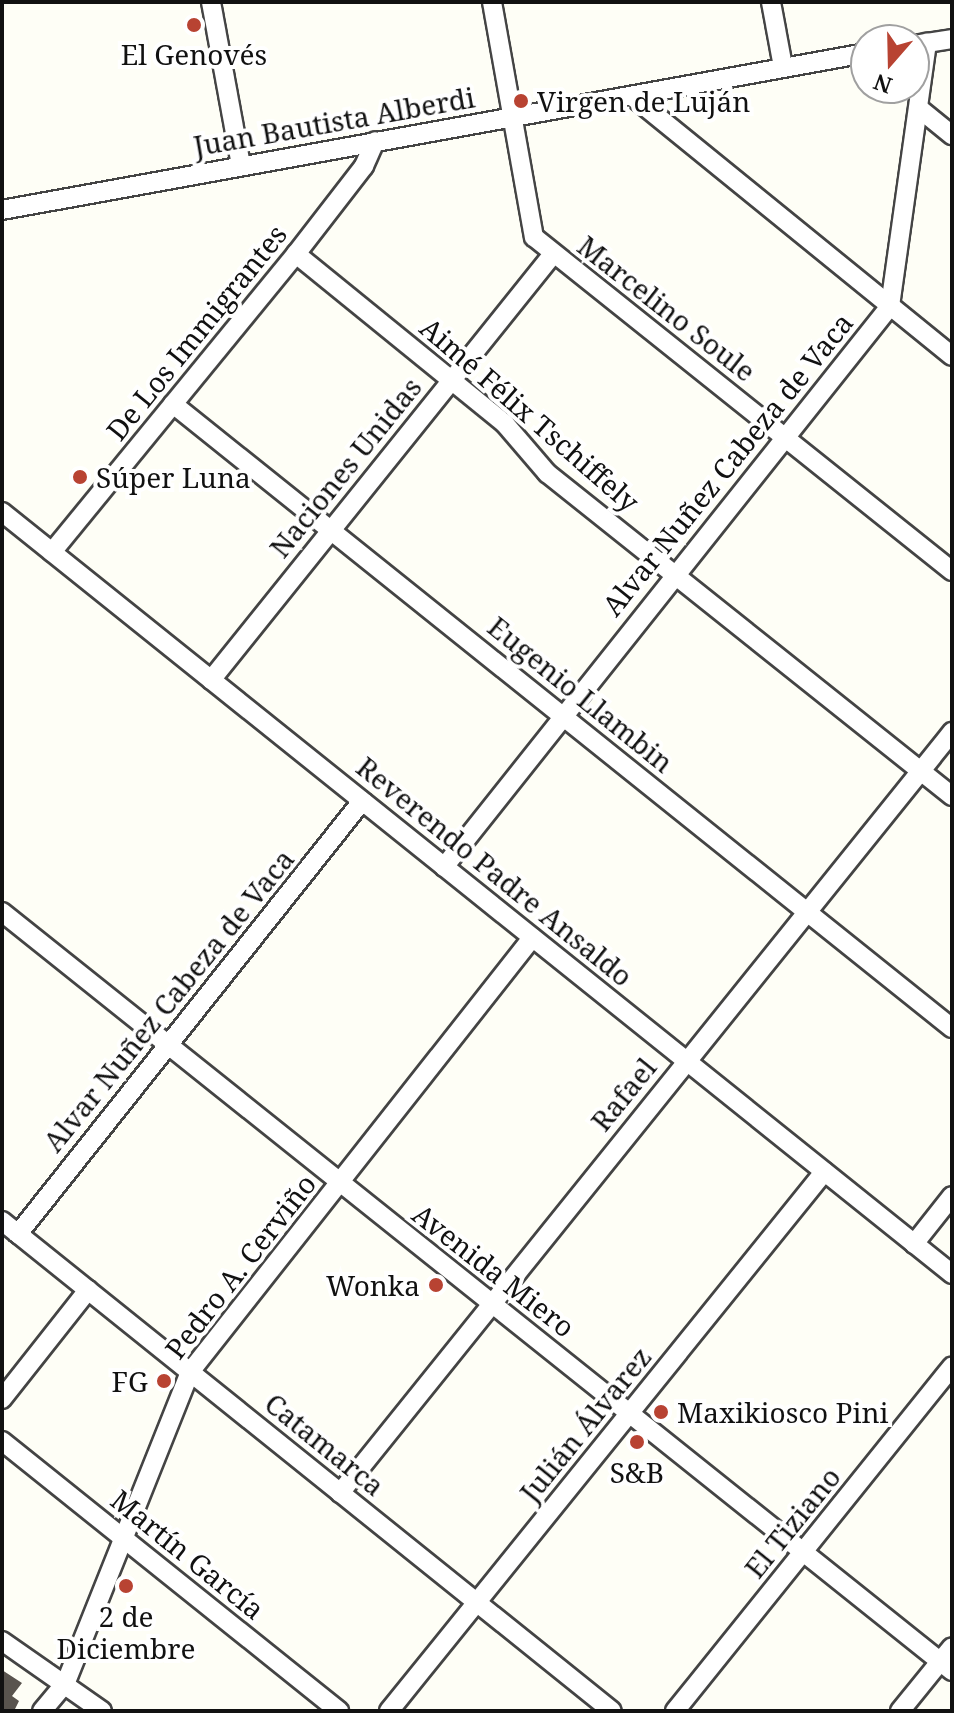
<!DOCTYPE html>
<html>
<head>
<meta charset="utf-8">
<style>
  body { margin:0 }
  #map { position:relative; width:954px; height:1713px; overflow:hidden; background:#fefef6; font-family:"Noto Serif",serif }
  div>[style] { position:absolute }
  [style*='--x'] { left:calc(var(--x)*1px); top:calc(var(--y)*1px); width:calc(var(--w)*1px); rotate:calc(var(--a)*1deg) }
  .building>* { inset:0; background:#59544e }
  .roads { filter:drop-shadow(2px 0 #444) drop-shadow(-2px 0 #444) drop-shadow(0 2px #444) drop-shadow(0 -2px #444) }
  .minor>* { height:18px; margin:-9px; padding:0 9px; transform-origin:9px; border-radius:9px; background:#fff }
  .dots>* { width:22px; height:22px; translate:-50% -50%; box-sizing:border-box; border:4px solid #fff; border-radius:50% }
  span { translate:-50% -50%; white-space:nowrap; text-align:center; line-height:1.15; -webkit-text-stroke:8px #fff; paint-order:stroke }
  .poi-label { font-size:28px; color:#111 }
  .left { translate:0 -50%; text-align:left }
  .right { translate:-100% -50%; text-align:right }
  .street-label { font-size:28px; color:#111 }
  .frame { position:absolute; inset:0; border:4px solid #111; pointer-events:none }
  .north { position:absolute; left:850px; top:24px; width:80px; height:80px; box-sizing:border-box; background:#fff; border:2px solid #a0a0a0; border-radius:50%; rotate:200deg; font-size:22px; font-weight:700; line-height:32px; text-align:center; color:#111 }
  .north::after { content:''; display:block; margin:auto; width:28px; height:36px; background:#b84332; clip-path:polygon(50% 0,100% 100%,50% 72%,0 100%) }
</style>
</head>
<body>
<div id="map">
  <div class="building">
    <i style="clip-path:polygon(2px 1670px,22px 1683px,12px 1696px,19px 1701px,14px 1711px,2px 1711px)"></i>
  </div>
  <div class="roads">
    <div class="minor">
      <i style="--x:211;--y:2;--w:167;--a:79.6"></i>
      <i style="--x:492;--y:2;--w:239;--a:79.9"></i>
      <i style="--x:534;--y:237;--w:535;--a:38.63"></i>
      <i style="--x:771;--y:2;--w:66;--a:79.5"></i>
      <i style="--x:914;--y:45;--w:38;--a:-9"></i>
      <i style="--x:632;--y:96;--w:412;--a:39.1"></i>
      <i style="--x:921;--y:110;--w:40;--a:39"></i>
      <i style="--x:2;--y:210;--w:878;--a:-10.3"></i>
      <i style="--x:296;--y:254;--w:269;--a:39.1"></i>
      <i style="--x:505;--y:424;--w:65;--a:49.4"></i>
      <i style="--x:547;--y:473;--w:518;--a:38.57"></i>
      <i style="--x:173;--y:404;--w:998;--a:38.7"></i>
      <i style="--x:2;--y:512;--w:1218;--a:38.73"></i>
      <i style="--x:52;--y:552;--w:385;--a:-50.7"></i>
      <i style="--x:296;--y:254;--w:111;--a:-52.3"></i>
      <i style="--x:364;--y:166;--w:27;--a:-66"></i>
      <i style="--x:211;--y:680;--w:546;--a:-51.24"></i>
      <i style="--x:444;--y:867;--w:717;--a:-51.51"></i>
      <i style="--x:890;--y:306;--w:266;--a:-82"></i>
      <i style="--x:2;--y:912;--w:1216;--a:38.62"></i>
      <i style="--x:2;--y:1221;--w:782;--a:38.77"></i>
      <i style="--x:18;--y:1234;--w:553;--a:-51.53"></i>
      <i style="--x:914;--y:1244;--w:61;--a:-51.6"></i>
      <i style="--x:2;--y:1399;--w:139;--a:-51.7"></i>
      <i style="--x:2;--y:1441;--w:432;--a:38.7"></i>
      <i style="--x:340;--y:1493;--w:977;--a:-51.19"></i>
      <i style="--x:2;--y:1641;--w:122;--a:35"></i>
      <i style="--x:42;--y:1711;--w:38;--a:-50"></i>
      <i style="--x:66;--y:1682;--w:334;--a:-68.2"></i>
      <i style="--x:190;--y:1372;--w:553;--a:-51.76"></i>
      <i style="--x:389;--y:1711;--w:693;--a:-51.09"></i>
      <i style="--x:675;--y:1711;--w:442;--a:-51.2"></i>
      <i style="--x:900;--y:1711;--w:82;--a:-50.9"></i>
    </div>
  </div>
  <div class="dots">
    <i style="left:194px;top:25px;background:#b84332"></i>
    <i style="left:521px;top:101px;background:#b84332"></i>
    <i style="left:80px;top:477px;background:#b84332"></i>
    <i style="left:436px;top:1285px;background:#b84332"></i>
    <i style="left:164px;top:1381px;background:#b84332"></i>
    <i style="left:661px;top:1412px;background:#b84332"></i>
    <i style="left:637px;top:1442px;background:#b84332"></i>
    <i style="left:126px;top:1586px;background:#b84332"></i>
  </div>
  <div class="poi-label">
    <span style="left:194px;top:54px">El Genovés</span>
    <span class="left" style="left:537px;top:101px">Virgen de Luján</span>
    <span class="left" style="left:96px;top:477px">Súper Luna</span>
    <span class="right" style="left:420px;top:1285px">Wonka</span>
    <span class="right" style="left:148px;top:1381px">FG</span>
    <span class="left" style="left:677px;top:1412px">Maxikiosco Pini</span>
    <span style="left:637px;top:1472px">S&amp;B</span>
    <span style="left:126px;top:1632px">2 de<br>Diciembre</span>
  </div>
  <div class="street-label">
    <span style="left:334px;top:121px;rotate:-10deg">Juan Bautista Alberdi</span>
    <span style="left:667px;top:308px;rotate:38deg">Marcelino Soule</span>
    <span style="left:196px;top:332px;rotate:-51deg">De Los Immigrantes</span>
    <span style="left:530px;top:414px;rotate:41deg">Aimé Félix Tschiffely</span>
    <span style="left:727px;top:464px;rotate:-51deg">Alvar Nuñez Cabeza de Vaca</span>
    <span style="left:345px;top:467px;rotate:-51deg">Naciones Unidas</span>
    <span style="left:581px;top:694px;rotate:39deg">Eugenio Llambin</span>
    <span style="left:495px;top:871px;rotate:39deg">Reverendo Padre Ansaldo</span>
    <span style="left:168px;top:1000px;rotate:-51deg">Alvar Nuñez Cabeza de Vaca</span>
    <span style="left:623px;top:1094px;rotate:-51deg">Rafael</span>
    <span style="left:240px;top:1266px;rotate:-52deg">Pedro A. Cerviño</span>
    <span style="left:494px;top:1270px;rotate:38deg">Avenida Miero</span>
    <span style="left:585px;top:1424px;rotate:-51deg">Julián Álvarez</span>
    <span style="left:325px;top:1444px;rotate:39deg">Catamarca</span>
    <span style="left:792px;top:1522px;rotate:-51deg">El Tiziano</span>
    <span style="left:188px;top:1554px;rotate:39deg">Martín García</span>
  </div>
  <div class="frame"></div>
  <div class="north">N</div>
</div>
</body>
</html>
